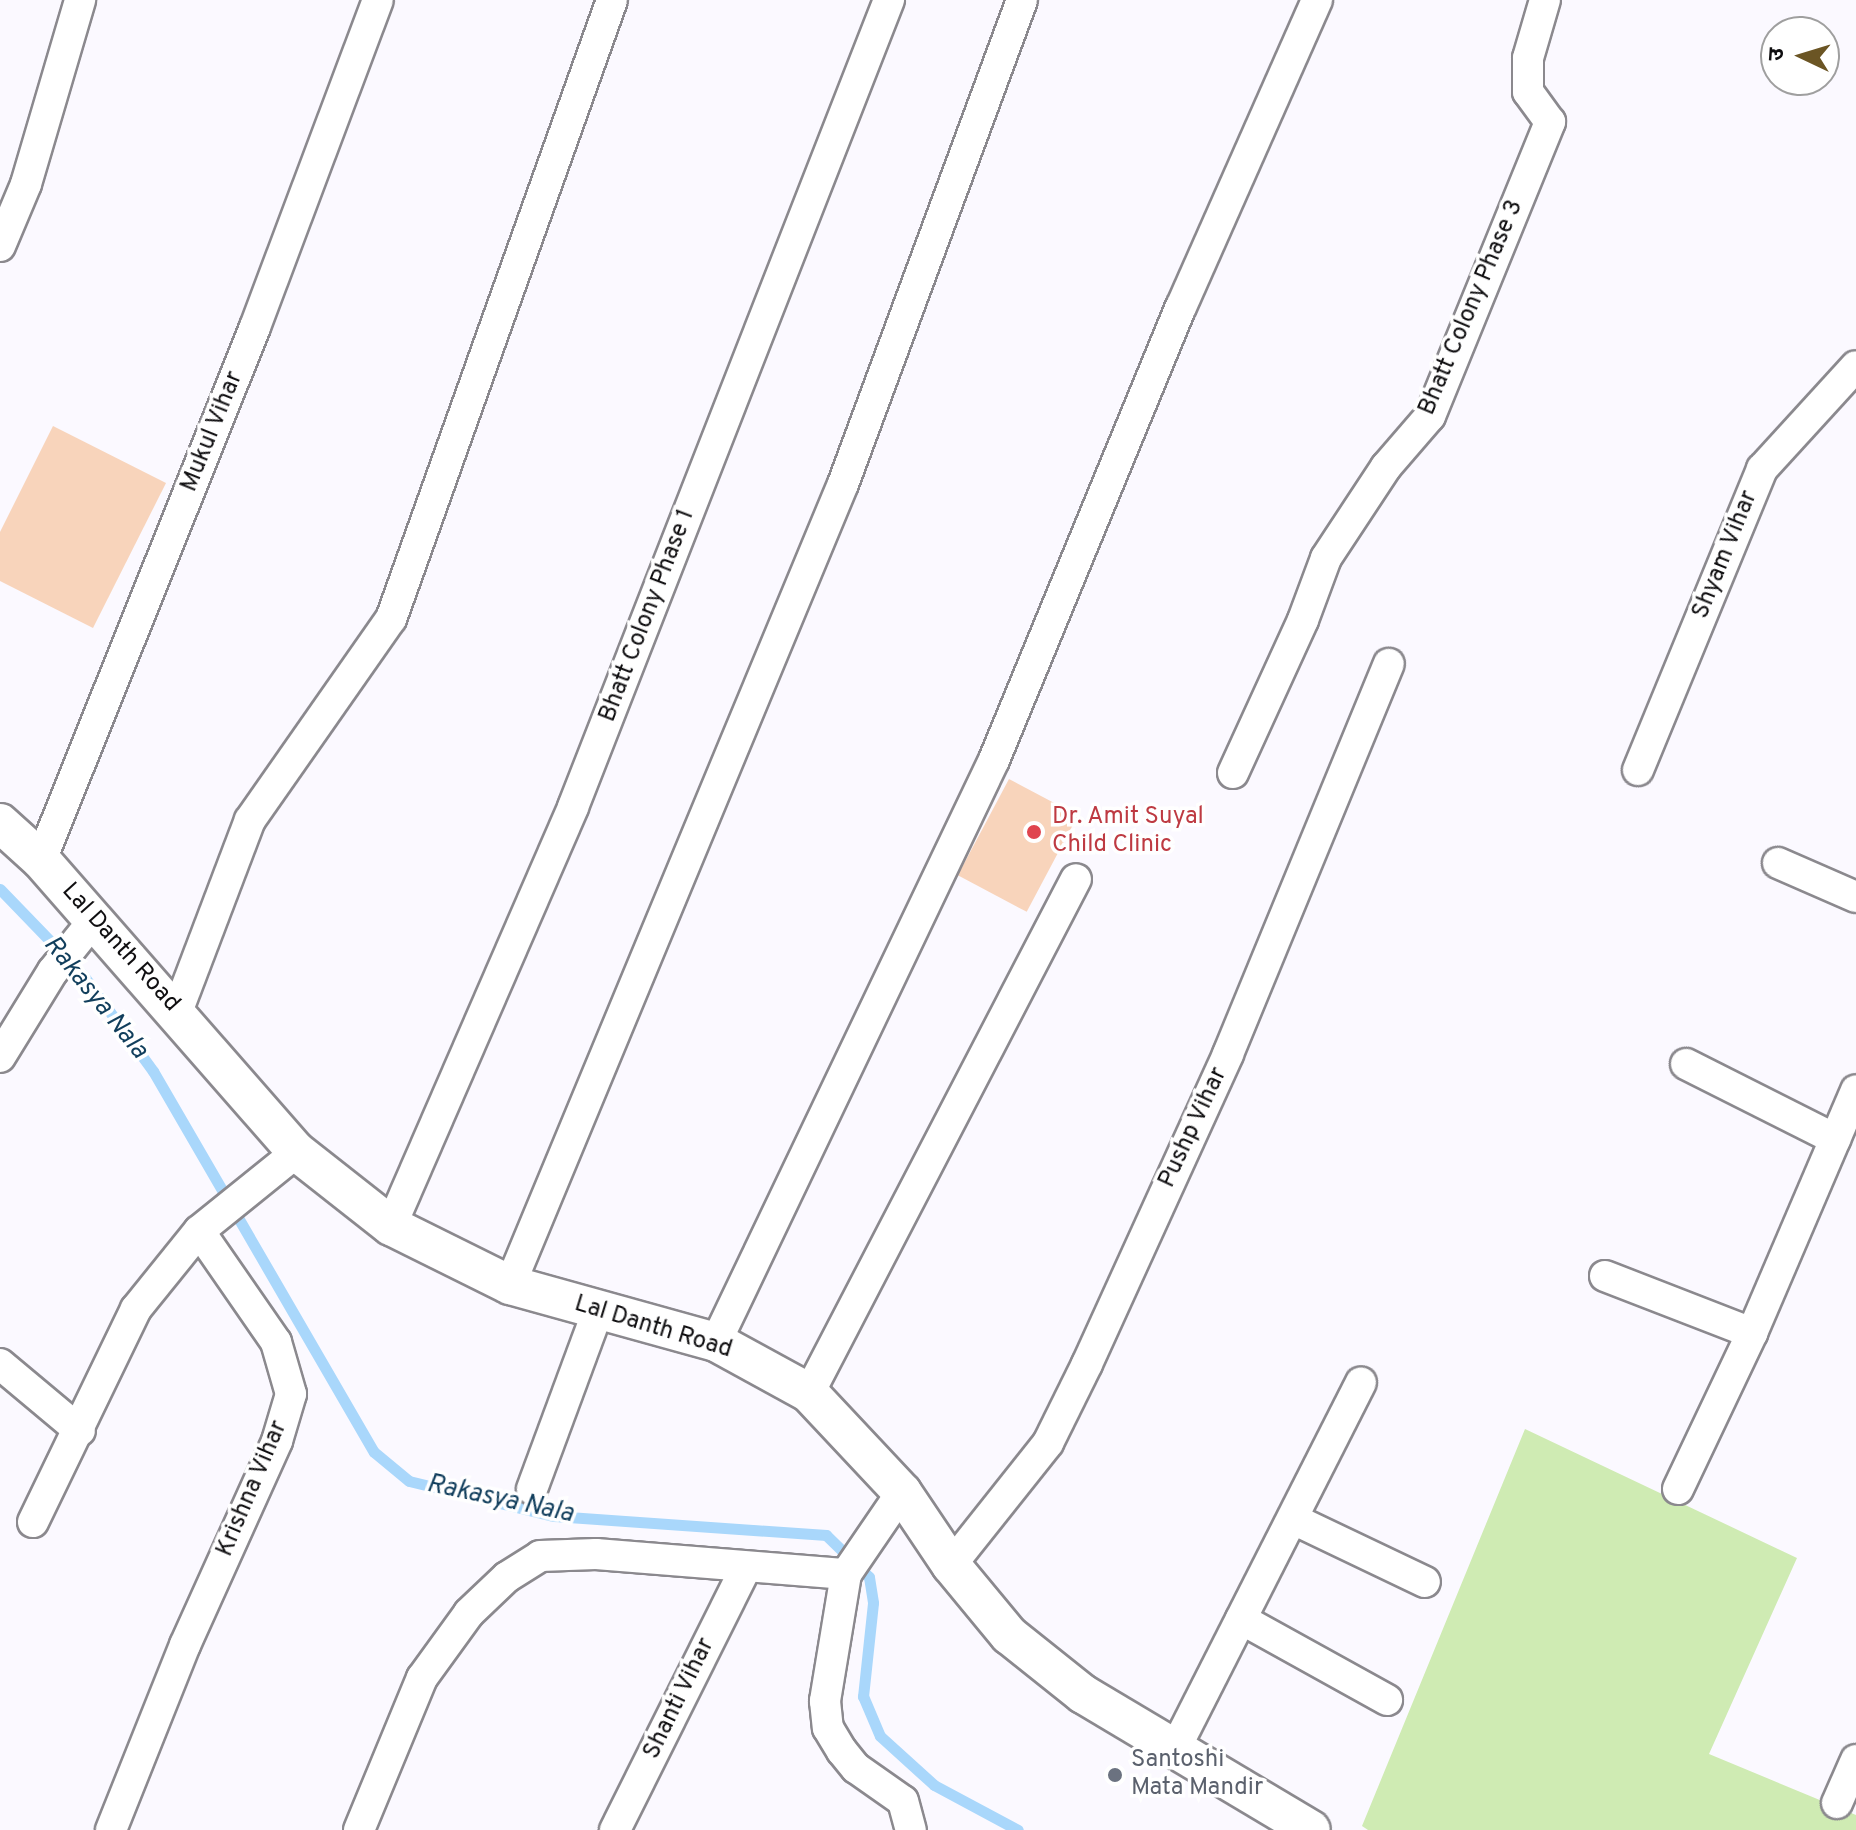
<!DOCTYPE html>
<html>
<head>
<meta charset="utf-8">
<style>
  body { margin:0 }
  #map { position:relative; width:1856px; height:1830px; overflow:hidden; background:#fbf9ff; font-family:Overpass,"Noto Sans Devanagari",sans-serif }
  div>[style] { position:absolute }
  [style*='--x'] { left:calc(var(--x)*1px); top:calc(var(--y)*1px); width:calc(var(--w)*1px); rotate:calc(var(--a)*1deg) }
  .green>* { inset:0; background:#cfebb3 }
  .stream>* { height:11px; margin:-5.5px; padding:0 5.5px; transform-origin:5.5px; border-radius:5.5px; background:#a9d7fb }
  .building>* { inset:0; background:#f8d4bb; transform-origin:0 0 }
  .roads { filter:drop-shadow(2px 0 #8b898e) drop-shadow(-2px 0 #8b898e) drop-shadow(0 2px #8b898e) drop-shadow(0 -2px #8b898e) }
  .minor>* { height:30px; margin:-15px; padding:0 15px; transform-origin:15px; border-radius:15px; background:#fff }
  .tertiary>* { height:38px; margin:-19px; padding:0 19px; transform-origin:19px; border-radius:19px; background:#fff }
  .dots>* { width:22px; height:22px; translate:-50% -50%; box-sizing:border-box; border:4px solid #fff; border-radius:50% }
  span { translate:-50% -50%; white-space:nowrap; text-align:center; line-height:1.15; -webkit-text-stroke:7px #fff; paint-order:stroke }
  .street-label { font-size:24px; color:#0f0e10 }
  .health-label { font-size:24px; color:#be3a42 }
  .left { translate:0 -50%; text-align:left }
  .worship-label { font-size:24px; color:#5b616d }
  .water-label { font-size:26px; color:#113e5c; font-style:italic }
  .north { position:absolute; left:1760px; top:16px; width:80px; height:80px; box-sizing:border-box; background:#fff; border:2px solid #9f9f9f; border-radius:50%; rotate:274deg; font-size:22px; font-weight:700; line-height:32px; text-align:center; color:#0f0e10 }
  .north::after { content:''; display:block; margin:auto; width:28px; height:36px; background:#6b5524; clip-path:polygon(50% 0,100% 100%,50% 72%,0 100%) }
</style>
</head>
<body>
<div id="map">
  <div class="green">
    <i style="clip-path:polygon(1525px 1429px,1797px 1558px,1709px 1754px,1856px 1815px,1856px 1830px,1368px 1830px,1362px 1826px)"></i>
  </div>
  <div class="stream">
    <i style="--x:0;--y:889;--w:120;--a:46"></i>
    <i style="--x:83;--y:975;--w:119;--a:53.9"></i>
    <i style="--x:153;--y:1071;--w:440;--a:59.9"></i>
    <i style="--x:374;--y:1452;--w:45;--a:39.6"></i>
    <i style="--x:409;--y:1481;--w:149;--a:13.6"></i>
    <i style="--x:554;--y:1516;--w:273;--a:4"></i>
    <i style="--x:826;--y:1535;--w:60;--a:44.3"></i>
    <i style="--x:869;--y:1577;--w:26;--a:81"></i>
    <i style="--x:873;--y:1603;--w:94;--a:96.1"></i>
    <i style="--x:863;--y:1696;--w:43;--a:67"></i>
    <i style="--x:880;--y:1736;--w:73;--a:42.2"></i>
    <i style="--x:934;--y:1785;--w:95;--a:28.2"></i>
  </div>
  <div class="building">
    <i style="clip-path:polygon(53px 426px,166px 483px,93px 628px,0 581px,0 532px)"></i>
    <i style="left:1009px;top:779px;width:78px;height:109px;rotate:28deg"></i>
  </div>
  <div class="roads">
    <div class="minor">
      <i style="--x:0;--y:246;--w:67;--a:-67.2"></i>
      <i style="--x:26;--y:184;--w:192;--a:-73.6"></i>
      <i style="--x:1638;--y:770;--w:326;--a:-67.6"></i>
      <i style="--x:1762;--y:469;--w:139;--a:-47.6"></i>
      <i style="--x:1233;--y:773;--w:168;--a:-65.4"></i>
      <i style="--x:1303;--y:620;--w:66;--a:-69.6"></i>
      <i style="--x:1326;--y:558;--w:109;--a:-56.6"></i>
      <i style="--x:1386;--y:467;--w:67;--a:-49.2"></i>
      <i style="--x:1430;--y:416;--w:318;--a:-67.8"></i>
      <i style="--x:1550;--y:122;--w:37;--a:-126"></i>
      <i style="--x:1528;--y:92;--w:34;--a:-90"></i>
      <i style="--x:1528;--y:58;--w:60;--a:-73.7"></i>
      <i style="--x:41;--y:860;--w:574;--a:-68.12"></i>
      <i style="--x:255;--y:327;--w:349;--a:-69.4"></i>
      <i style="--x:1778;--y:863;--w:85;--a:23.6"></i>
      <i style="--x:177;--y:1012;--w:205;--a:-69.2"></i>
      <i style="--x:250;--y:820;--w:246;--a:-55"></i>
      <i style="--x:391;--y:619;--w:657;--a:-70.35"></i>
      <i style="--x:0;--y:1057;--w:101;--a:-58.4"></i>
      <i style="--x:53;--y:971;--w:65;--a:-51.2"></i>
      <i style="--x:1686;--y:1064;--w:167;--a:26.7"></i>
      <i style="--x:391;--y:1226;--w:457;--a:-66.5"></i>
      <i style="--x:573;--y:807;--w:867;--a:-68.62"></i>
      <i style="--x:1605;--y:1276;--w:158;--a:21.2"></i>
      <i style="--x:510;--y:1285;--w:867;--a:-67.43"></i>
      <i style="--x:843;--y:484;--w:516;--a:-69.7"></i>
      <i style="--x:716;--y:1342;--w:645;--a:-64.47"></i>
      <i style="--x:994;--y:760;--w:490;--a:-67.6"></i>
      <i style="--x:1181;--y:307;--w:336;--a:-66.1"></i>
      <i style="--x:0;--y:1364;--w:104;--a:39.9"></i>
      <i style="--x:809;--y:1393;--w:579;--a:-62.55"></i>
      <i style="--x:532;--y:1489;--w:190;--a:-69.7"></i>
      <i style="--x:1678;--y:1489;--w:173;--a:-64.6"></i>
      <i style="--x:1752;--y:1333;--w:264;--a:-66.8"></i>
      <i style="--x:902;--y:1492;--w:99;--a:124.3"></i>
      <i style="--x:846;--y:1574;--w:129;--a:99.4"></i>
      <i style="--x:825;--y:1701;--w:27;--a:84"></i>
      <i style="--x:828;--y:1728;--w:27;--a:59"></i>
      <i style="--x:842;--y:1751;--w:22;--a:51"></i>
      <i style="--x:856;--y:1768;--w:57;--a:35.1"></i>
      <i style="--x:903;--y:1801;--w:30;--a:75"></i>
      <i style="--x:1293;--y:1519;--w:146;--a:25.5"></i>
      <i style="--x:33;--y:1522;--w:237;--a:-64.2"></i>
      <i style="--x:136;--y:1309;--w:100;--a:-51.1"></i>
      <i style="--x:951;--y:1565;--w:156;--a:-51.5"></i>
      <i style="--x:1048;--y:1443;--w:88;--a:-63.7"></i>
      <i style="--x:1087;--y:1364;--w:341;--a:-65.5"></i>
      <i style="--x:1228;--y:1054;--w:422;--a:-67.6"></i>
      <i style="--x:1241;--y:1619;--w:167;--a:29"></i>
      <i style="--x:1175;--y:1749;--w:411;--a:-63.1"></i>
      <i style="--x:1837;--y:1803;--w:47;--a:-66.2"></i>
      <i style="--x:111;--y:1830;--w:199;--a:-68.2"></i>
      <i style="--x:185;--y:1645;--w:224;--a:-65.7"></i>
      <i style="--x:277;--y:1441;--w:49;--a:-73.4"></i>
      <i style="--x:291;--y:1394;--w:54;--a:-106.1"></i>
      <i style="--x:276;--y:1342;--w:135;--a:-124.7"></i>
      <i style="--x:199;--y:1231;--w:126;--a:-38.9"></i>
      <i style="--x:359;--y:1830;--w:165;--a:-67.5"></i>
      <i style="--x:422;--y:1678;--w:80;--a:-54.1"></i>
      <i style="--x:469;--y:1613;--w:52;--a:-43.5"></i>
      <i style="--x:507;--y:1577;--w:39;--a:-32"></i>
      <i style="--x:540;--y:1556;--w:56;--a:-2"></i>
      <i style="--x:596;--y:1554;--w:251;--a:4.6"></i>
      <i style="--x:615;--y:1830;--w:294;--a:-63.5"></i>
    </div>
    <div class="tertiary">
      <i style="--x:0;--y:823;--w:55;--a:42.1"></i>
      <i style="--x:41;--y:860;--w:388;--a:48.8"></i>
      <i style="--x:297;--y:1152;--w:120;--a:38.2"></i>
      <i style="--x:391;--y:1226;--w:133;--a:26.4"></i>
      <i style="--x:510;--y:1285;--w:214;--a:15.5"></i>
      <i style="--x:716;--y:1342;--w:106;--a:28.7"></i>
      <i style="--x:809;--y:1393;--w:136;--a:46.8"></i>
      <i style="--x:902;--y:1492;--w:88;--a:56.1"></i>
      <i style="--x:951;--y:1565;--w:91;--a:50.4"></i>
      <i style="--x:1009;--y:1635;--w:95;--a:38.6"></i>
      <i style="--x:1083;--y:1694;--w:265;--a:30.8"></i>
    </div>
  </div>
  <div class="dots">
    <i style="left:1034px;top:832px;background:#e0444e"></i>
    <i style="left:1115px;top:1775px;background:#6b7280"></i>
  </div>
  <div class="street-label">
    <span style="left:1472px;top:308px;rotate:-67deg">Bhatt Colony Phase 3</span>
    <span style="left:213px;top:432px;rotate:-68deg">Mukul Vihar</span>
    <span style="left:1726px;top:555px;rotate:-68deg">Shyam Vihar</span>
    <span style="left:648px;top:616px;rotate:-69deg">Bhatt Colony Phase 1</span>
    <span style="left:120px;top:948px;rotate:48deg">Lal Danth Road</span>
    <span style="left:1194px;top:1128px;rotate:-65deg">Pushp Vihar</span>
    <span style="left:653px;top:1328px;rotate:17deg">Lal Danth Road</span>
    <span style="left:253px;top:1489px;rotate:-67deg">Krishna Vihar</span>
    <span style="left:680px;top:1699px;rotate:-64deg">Shanti Vihar</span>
  </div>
  <div class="health-label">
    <span class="left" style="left:1052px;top:832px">Dr. Amit Suyal<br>Child Clinic</span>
  </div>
  <div class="worship-label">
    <span class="left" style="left:1131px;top:1775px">Santoshi<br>Mata Mandir</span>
  </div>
  <div class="water-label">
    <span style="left:95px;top:998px;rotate:51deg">Rakasya Nala</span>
    <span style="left:500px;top:1500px;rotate:12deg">Rakasya Nala</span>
  </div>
  <div class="north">उ</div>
</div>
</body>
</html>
